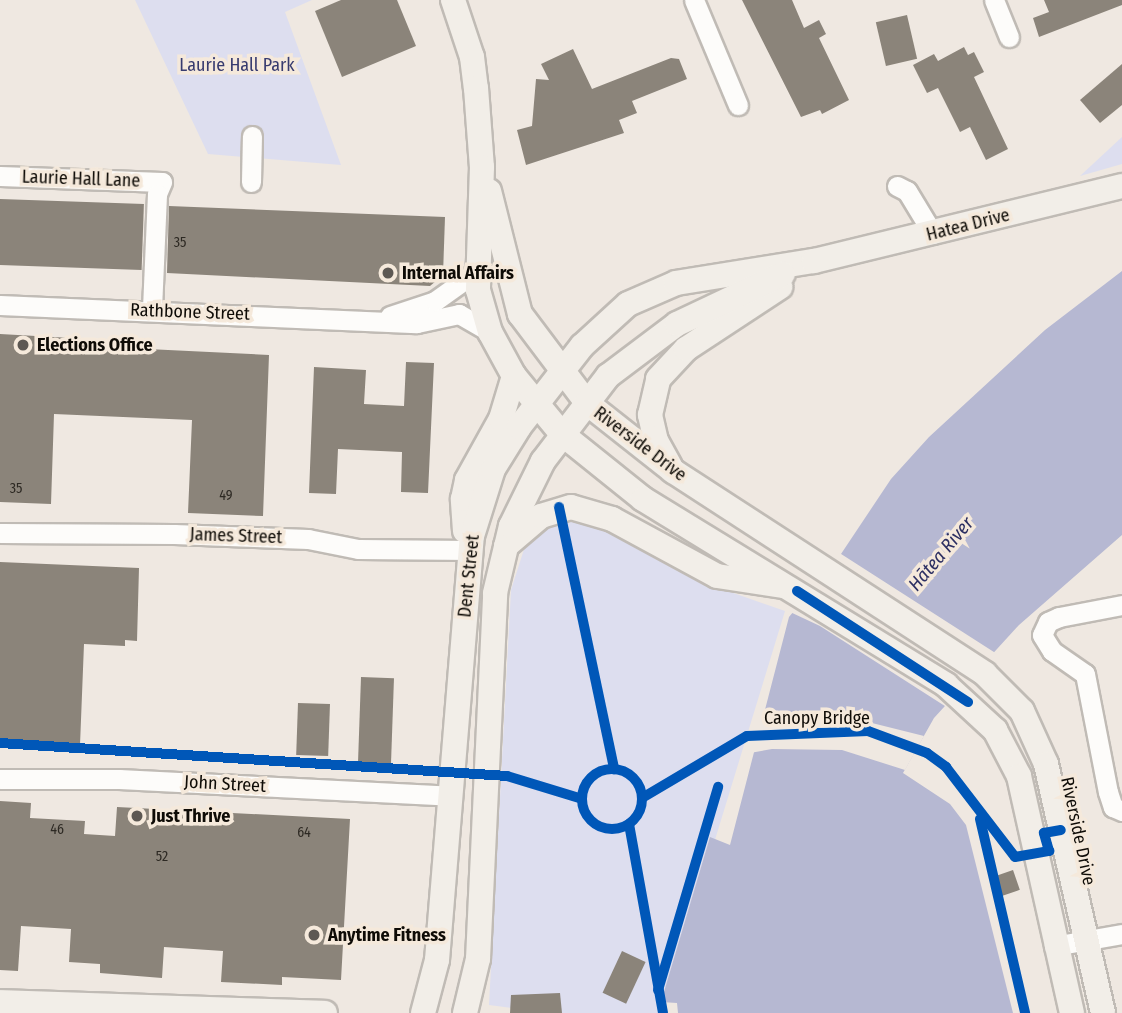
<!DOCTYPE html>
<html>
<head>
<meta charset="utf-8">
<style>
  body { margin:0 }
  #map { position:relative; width:1122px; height:1013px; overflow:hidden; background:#efe8e1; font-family:"Fira Sans Condensed",sans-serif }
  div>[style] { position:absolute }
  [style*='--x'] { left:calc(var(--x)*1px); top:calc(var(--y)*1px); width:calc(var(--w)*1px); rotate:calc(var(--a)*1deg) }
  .green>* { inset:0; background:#dddeef }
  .water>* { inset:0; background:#b6b8d2 }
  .pier>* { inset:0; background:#efe8e1 }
  .building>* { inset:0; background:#8b847a; transform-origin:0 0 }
  .roads { filter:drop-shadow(2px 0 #c0bbb5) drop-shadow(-2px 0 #c0bbb5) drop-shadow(0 2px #c0bbb5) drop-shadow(0 -2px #c0bbb5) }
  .minor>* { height:19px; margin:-9.5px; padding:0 9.5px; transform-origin:9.5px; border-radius:9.5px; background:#fdfcfa }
  .major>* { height:24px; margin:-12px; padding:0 12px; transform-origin:12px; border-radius:12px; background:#f2eee8 }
  .cycleway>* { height:10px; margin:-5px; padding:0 5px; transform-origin:5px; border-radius:5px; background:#0057b8 }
  .cycleway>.ring { margin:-5px; padding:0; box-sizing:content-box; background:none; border:10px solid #0057b8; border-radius:50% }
  .dots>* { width:19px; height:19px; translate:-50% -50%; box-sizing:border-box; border:4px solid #f5e9db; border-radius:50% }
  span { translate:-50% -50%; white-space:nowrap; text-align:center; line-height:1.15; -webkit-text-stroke:7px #f5e9db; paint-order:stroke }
  .number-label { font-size:14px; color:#2d2923 }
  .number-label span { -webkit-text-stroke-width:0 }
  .park-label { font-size:18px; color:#373b6f }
  .street-label { font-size:18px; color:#0e0b06 }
  .poi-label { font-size:18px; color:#0e0b06; font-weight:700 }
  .left { translate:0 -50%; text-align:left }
  .water-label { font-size:19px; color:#2c2f62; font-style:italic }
</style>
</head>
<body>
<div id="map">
  <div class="green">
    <i style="clip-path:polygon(135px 0,312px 0,285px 12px,341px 165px,208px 154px)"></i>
    <i style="clip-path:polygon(1122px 137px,1122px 164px,1080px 176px)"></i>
    <i style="clip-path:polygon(568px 520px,586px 521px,722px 589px,785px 611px,662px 1013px,548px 1013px,489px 1005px,511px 590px,526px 543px,546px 526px)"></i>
  </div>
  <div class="water">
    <i style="clip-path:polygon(1122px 271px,1122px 535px,1019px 625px,934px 718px,903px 773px,950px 804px,966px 825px,1013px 1013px,678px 1013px,677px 1003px,661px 1002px,710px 837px,730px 845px,789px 617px,841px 554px,891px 479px,929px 437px,1045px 330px)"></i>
  </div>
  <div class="pier">
    <i style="clip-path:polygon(838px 552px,997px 654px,948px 708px,820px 626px,788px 611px)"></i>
    <i style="clip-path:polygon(760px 713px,832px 713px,924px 736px,905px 770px,842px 750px,772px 749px,750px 753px)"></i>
  </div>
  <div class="building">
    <i style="clip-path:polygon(341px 0,397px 0,416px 46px,342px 77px,315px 11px)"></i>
    <i style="clip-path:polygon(742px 0,792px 0,804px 28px,819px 20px,826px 34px,819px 38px,849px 100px,822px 114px,820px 110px,801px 117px)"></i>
    <i style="clip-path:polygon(1044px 0,1122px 0,1122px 5px,1039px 37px,1033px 18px,1049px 12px)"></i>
    <i style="left:907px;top:15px;width:45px;height:32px;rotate:77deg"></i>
    <i style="clip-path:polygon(964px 47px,968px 55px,974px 52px,984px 72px,974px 77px,1008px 149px,986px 160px,970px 127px,960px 132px,938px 88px,927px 93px,913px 65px,934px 54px,938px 61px)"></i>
    <i style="clip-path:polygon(573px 49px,592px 89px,671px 58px,679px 59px,687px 79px,632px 101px,637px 113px,619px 120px,624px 133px,526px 165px,517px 130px,532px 126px,536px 79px,549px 80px,541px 64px)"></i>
    <i style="clip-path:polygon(1122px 64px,1122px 105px,1100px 123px,1080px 100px)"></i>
    <i style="left:0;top:199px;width:144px;height:66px;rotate:2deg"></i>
    <i style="clip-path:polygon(169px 206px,445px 217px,443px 275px,430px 286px,167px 273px)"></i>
    <i style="clip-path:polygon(0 334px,107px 340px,106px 347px,269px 355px,263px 516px,188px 513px,192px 420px,54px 414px,51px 504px,0 502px)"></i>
    <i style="clip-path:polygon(406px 362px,434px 363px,428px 493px,401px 492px,402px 452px,338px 449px,336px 494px,309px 493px,314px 367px,366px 370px,364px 404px,404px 406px)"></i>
    <i style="clip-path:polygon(0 562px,139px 568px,137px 641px,125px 640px,125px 646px,84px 644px,80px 745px,0 741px)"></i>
    <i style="left:361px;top:677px;width:33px;height:89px;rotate:2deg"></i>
    <i style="left:298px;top:703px;width:32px;height:52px;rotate:2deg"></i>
    <i style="clip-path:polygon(0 801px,31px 803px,30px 818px,85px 821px,84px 834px,115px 836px,117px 807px,350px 819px,341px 980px,282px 977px,282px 985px,221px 982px,223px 951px,164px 947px,162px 978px,100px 973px,100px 964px,69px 962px,71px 929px,21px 926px,18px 971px,0 970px)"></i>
    <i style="left:1013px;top:870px;width:21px;height:19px;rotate:71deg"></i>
    <i style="left:622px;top:951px;width:26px;height:46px;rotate:25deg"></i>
    <i style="clip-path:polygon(560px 993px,562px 1013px,510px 1013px,511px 995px)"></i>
  </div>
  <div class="roads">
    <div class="minor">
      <i style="--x:694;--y:0;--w:114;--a:67.3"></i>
      <i style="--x:994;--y:0;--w:40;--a:68"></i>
      <i style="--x:0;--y:176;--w:162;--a:2.1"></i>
      <i style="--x:162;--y:182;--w:13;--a:113"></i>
      <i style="--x:157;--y:194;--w:116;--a:92.5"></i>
      <i style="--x:251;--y:182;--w:46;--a:-88.8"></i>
      <i style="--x:897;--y:186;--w:11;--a:27"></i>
      <i style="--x:907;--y:191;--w:50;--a:58.8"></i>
      <i style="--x:0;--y:305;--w:417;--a:2.5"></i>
      <i style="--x:417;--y:323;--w:43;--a:-12.1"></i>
      <i style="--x:459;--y:314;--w:36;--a:30"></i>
      <i style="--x:390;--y:316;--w:47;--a:-18.4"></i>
      <i style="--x:435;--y:301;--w:52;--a:-35.5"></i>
      <i style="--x:0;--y:533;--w:174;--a:0.3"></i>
      <i style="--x:174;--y:534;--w:134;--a:2.1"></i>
      <i style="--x:308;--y:539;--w:51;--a:11.3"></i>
      <i style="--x:358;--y:549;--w:112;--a:0.5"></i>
      <i style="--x:1122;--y:605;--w:64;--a:169.2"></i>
      <i style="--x:1059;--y:617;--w:12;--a:156"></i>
      <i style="--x:1048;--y:622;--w:14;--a:115"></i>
      <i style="--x:1042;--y:635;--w:19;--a:58"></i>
      <i style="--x:1052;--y:651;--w:40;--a:34.9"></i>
      <i style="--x:1085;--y:674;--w:120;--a:79"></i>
      <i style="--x:1108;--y:792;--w:16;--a:72"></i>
      <i style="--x:1113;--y:807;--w:10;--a:24"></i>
      <i style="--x:0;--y:779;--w:119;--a:0"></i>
      <i style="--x:119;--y:779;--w:332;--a:2.9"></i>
      <i style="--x:1054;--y:946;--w:69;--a:-10"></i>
    </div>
    <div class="major">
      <i style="--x:453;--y:0;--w:60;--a:71.6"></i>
      <i style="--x:472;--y:57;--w:31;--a:83"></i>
      <i style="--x:476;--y:88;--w:79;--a:85.7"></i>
      <i style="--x:482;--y:167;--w:123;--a:91.9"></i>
      <i style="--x:478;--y:290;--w:44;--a:74.1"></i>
      <i style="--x:490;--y:332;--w:50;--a:61.4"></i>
      <i style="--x:514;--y:376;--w:75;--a:50.4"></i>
      <i style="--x:562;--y:434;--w:104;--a:38.7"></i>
      <i style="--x:643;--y:499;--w:356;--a:31.5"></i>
      <i style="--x:946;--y:685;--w:67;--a:42.6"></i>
      <i style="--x:995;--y:730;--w:52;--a:62.4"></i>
      <i style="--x:1019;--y:776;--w:243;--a:77.4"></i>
      <i style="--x:489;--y:191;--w:127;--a:75.9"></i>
      <i style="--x:520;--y:314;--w:111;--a:53"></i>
      <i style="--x:587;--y:403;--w:110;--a:38.3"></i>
      <i style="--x:673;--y:471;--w:372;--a:33"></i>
      <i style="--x:985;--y:674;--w:52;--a:45"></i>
      <i style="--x:1022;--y:711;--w:58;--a:65.6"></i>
      <i style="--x:1046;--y:764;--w:255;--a:77.1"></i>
      <i style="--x:670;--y:466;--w:29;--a:-119"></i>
      <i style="--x:656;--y:441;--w:27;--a:-103"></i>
      <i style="--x:650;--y:415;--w:37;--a:-77"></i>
      <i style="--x:658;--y:379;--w:41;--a:-47"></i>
      <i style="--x:686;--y:349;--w:113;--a:-33.4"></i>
      <i style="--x:465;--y:531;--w:32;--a:-94"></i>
      <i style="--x:463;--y:499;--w:19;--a:-78"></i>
      <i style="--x:467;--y:480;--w:70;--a:-60.9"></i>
      <i style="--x:501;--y:419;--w:45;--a:-73.2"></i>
      <i style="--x:506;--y:546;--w:46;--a:-40.6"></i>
      <i style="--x:541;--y:516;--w:31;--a:-17"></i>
      <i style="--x:571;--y:507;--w:43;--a:16.3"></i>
      <i style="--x:612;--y:519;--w:119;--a:28.5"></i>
      <i style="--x:717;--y:576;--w:66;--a:8.7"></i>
      <i style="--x:0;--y:1002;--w:325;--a:1.9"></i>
      <i style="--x:423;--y:1013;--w:55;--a:-75.2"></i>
      <i style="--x:437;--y:960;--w:425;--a:-85.3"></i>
      <i style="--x:472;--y:536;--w:70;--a:-72.6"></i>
      <i style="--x:493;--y:469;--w:49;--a:-58.2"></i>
      <i style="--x:519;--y:427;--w:103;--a:-52.1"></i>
      <i style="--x:582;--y:346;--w:62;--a:-42.4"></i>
      <i style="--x:628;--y:304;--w:52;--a:-23.6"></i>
      <i style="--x:676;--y:283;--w:140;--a:-9.1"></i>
      <i style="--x:814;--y:261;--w:317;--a:-13.7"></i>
      <i style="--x:465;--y:1013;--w:56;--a:-76.5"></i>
      <i style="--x:478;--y:959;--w:366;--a:-87.3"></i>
      <i style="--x:495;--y:593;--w:69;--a:-76.6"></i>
      <i style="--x:511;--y:526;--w:72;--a:-63.8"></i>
      <i style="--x:543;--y:461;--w:107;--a:-52.6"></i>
      <i style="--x:608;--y:376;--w:86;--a:-37"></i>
      <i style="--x:677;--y:324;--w:117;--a:-25.3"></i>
    </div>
  </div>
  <div class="cycleway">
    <i style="--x:559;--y:507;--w:268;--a:78.1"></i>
    <i style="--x:797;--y:591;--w:204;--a:33"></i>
    <i style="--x:0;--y:743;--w:508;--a:3.72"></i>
    <i style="--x:507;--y:776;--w:78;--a:17"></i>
    <i class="ring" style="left:582px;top:769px;width:50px;height:50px"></i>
    <i style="--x:642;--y:798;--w:122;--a:-30.6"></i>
    <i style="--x:747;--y:736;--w:121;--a:-2.4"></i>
    <i style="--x:868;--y:731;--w:63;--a:20.4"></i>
    <i style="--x:927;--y:753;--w:24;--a:36"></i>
    <i style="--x:946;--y:767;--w:113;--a:52.5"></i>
    <i style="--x:1015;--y:857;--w:35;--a:-10"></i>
    <i style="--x:1049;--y:851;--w:19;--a:-106"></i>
    <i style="--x:1044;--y:833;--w:17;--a:-10"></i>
    <i style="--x:980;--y:819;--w:199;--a:76.9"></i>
    <i style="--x:629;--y:824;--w:192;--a:79.8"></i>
    <i style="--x:658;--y:990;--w:212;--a:-73.5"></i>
  </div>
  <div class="dots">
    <i style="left:388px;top:273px;background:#5d5853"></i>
    <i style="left:23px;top:345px;background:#5d5853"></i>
    <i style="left:137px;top:816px;background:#5d5853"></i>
    <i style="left:314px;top:935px;background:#5d5853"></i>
  </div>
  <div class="number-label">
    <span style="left:180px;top:243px">35</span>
    <span style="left:16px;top:489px">35</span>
    <span style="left:226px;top:496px">49</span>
    <span style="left:57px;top:830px">46</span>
    <span style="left:304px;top:833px">64</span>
    <span style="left:162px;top:857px">52</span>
  </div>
  <div class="park-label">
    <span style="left:237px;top:65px">Laurie Hall Park</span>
  </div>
  <div class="street-label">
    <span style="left:81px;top:179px;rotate:2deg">Laurie Hall Lane</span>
    <span style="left:968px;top:225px;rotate:-14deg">Hatea Drive</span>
    <span style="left:190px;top:312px;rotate:2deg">Rathbone Street</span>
    <span style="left:640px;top:444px;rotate:37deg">Riverside Drive</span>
    <span style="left:236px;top:536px;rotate:2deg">James Street</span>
    <span style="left:469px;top:576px;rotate:-84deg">Dent Street</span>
    <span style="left:817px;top:718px">Canopy Bridge</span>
    <span style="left:225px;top:784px;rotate:3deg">John Street</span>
    <span style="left:1078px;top:831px;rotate:78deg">Riverside Drive</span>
  </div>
  <div class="poi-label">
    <span class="left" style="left:402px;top:273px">Internal Affairs</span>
    <span class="left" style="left:37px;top:345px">Elections Office</span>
    <span class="left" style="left:151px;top:816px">Just Thrive</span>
    <span class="left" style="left:328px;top:935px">Anytime Fitness</span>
  </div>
  <div class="water-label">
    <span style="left:941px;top:554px;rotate:-50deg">Hātea River</span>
  </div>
</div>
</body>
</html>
